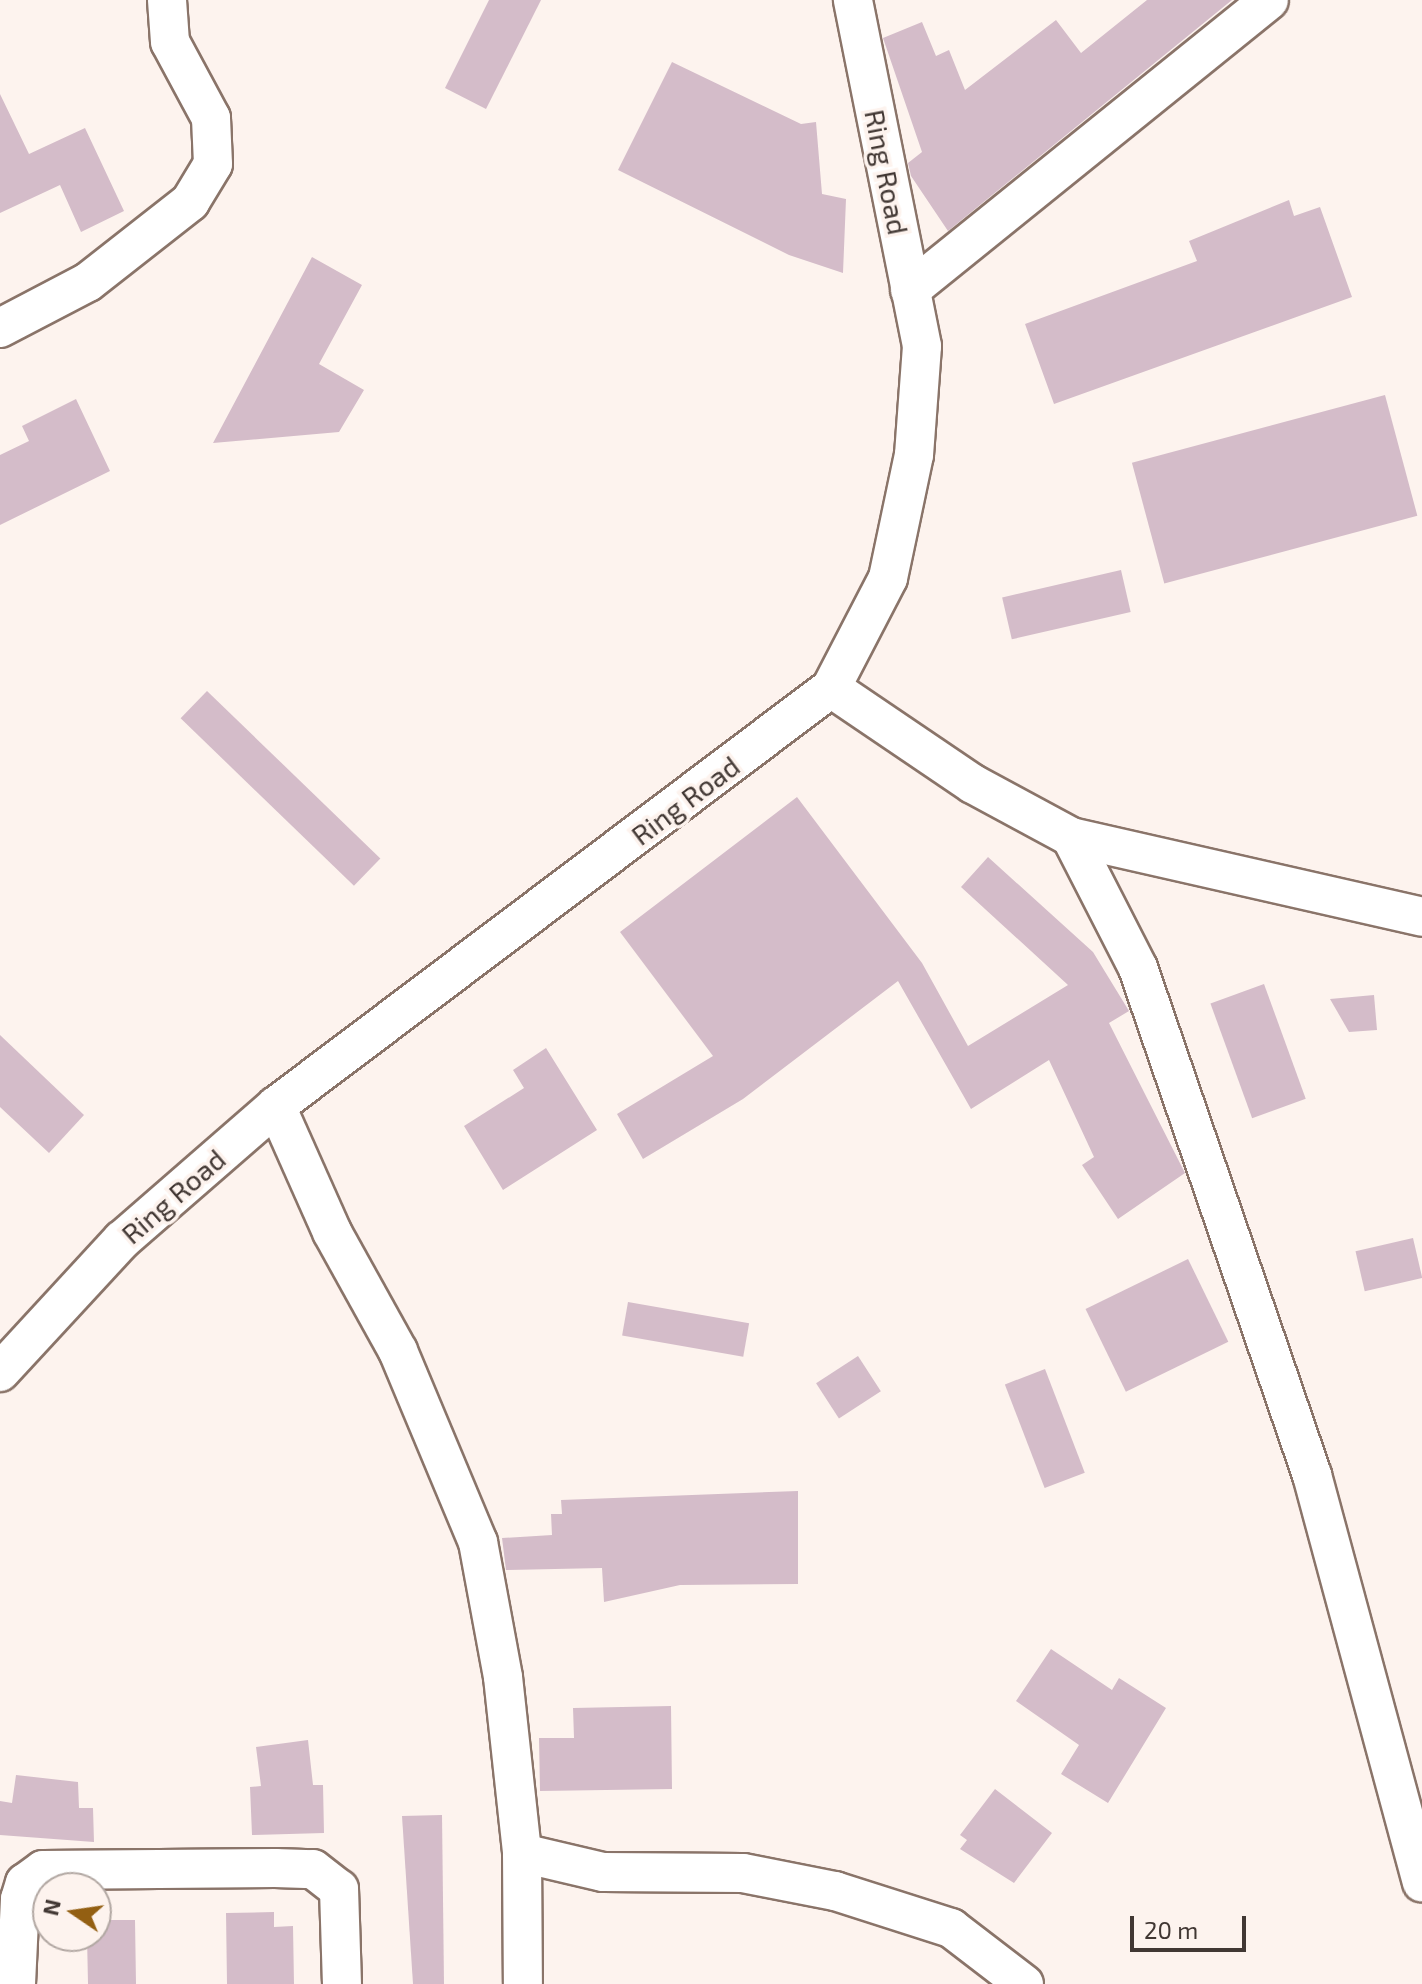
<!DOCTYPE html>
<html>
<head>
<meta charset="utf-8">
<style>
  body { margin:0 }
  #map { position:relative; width:1422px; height:1984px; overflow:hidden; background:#fdf3ee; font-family:"Exo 2",sans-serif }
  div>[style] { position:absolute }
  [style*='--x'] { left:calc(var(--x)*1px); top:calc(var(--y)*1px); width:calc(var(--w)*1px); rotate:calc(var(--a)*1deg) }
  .building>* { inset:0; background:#d4bcc9; transform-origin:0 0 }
  .roads { filter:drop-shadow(2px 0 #8a7469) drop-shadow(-2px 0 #8a7469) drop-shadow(0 2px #8a7469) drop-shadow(0 -2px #8a7469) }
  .street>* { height:38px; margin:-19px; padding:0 19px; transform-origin:19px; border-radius:19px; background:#fff }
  span { translate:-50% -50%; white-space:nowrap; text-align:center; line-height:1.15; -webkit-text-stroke:7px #fdf3ee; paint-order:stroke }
  .street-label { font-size:28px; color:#413733 }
  .north { position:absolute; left:32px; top:1872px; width:80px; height:80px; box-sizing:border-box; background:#fdf3ee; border:2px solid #b2a8a3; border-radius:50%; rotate:283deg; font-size:22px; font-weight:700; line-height:32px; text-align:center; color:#413733 }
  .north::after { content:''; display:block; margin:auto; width:28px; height:36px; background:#935f12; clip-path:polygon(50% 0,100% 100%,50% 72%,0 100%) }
  .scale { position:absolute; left:1130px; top:1916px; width:116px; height:36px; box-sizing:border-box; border:4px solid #413733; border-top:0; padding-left:10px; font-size:24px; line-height:28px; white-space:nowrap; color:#413733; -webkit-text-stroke:6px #fdf3ee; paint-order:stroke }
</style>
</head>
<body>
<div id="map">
  <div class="building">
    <i style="clip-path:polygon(489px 0,541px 0,486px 109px,445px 88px)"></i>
    <i style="clip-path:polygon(1147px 0,1232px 0,948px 231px,911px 176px,908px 163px,922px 152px,883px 38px,922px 22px,936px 56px,949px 50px,965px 90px,1056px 20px,1081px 53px)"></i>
    <i style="clip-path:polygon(672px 62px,801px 124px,816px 122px,822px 194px,846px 199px,843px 273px,789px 255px,618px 170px)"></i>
    <i style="clip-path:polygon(0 94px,29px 154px,85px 128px,124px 211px,81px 232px,60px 185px,0 213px)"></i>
    <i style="clip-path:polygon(1289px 200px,1294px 216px,1320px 207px,1352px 297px,1054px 404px,1025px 324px,1197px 261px,1189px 241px)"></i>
    <i style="clip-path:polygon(312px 257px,362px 285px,319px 364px,364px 390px,339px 432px,213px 443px)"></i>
    <i style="left:1385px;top:395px;width:125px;height:262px;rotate:75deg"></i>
    <i style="clip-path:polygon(76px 399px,110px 471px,0 525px,0 455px,29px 441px,22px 426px)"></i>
    <i style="left:1121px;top:570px;width:43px;height:122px;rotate:77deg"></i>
    <i style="left:207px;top:691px;width:241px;height:38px;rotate:44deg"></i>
    <i style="clip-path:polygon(797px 797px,922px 963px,968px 1046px,1068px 985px,961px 887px,988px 857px,1093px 952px,1129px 1011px,1109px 1023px,1185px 1173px,1118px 1219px,1082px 1165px,1094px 1157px,1049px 1060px,971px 1109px,898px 981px,743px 1099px,643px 1159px,617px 1114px,713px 1056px,620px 932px)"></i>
    <i style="left:1264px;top:984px;width:122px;height:57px;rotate:70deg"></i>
    <i style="clip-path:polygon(1374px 995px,1377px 1030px,1349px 1032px,1330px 999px)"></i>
    <i style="clip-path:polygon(0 1035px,84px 1115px,49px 1153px,0 1107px)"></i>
    <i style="clip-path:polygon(546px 1048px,597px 1130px,503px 1190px,464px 1126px,524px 1088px,513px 1070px)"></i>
    <i style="left:1413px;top:1238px;width:41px;height:59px;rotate:77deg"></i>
    <i style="left:1188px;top:1259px;width:92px;height:114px;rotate:64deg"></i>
    <i style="left:628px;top:1302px;width:123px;height:34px;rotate:10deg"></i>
    <i style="left:858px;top:1356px;width:42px;height:50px;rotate:57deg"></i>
    <i style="left:1045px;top:1369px;width:111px;height:43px;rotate:69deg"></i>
    <i style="clip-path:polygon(798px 1491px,798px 1584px,680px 1585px,604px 1602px,602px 1568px,506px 1570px,502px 1538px,552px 1535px,551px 1514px,562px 1514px,561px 1500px)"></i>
    <i style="clip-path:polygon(1051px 1649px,1112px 1690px,1119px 1678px,1166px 1708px,1108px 1803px,1061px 1774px,1079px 1745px,1016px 1701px)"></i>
    <i style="clip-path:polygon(671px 1706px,672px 1789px,540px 1791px,539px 1738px,574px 1738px,573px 1708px)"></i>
    <i style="clip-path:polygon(308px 1740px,313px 1785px,323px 1785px,324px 1833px,252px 1835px,250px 1787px,261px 1786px,256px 1747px)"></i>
    <i style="clip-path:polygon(16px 1775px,78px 1782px,79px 1808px,93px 1808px,94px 1842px,0 1835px,0 1801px,12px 1803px)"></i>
    <i style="clip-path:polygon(995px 1789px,1052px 1833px,1014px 1883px,960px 1849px,967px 1840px,960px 1835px)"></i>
    <i style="clip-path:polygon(442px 1815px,444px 1984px,413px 1984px,402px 1816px)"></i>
    <i style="clip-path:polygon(274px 1912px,274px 1927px,293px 1926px,294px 1984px,227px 1984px,226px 1913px)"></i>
    <i style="clip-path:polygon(96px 1920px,135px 1920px,136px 1984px,88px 1984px,87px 1936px,96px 1936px)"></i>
  </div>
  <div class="roads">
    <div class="street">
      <i style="--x:910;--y:290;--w:461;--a:-38.9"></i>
      <i style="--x:0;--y:328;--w:99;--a:-27.6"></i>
      <i style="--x:88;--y:282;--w:130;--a:-38.1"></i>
      <i style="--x:190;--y:202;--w:44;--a:-58.8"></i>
      <i style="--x:213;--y:164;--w:46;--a:-92.5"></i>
      <i style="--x:211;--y:118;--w:86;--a:-118.3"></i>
      <i style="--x:170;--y:42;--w:42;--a:-94.1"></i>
      <i style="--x:831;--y:688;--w:171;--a:34.1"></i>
      <i style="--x:973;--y:784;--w:111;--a:28.4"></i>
      <i style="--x:1071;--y:837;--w:360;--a:12.8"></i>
      <i style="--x:1071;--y:837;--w:147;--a:62.9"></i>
      <i style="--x:1138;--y:968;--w:536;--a:71.06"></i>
      <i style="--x:1312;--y:1475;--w:422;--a:74.9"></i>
      <i style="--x:276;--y:1106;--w:138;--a:66"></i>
      <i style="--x:332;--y:1232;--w:136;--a:61"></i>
      <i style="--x:398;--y:1351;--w:207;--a:67.3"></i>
      <i style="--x:478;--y:1542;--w:137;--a:79.5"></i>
      <i style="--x:503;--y:1677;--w:177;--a:83.8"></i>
      <i style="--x:522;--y:1853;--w:131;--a:89.6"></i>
      <i style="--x:0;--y:1372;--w:180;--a:-47.3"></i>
      <i style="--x:122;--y:1240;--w:204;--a:-41"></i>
      <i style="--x:276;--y:1106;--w:695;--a:-36.99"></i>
      <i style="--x:831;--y:688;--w:124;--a:-62.6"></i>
      <i style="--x:888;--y:578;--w:126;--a:-78.1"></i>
      <i style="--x:914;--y:455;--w:109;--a:-85.8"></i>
      <i style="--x:922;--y:346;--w:353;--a:-101.3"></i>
      <i style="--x:522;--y:1853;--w:83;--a:13.2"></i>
      <i style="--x:603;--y:1872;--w:140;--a:0.4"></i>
      <i style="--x:743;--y:1873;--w:94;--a:11.1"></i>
      <i style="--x:835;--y:1891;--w:122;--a:17.7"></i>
      <i style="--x:951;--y:1928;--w:92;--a:37.5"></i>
      <i style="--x:16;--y:1984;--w:85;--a:-87.3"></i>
      <i style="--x:20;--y:1899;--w:17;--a:-73"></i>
      <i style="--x:25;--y:1883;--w:22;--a:-36"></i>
      <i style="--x:43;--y:1870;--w:232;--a:-0.5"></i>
      <i style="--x:275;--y:1868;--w:38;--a:2"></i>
      <i style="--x:313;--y:1869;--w:33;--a:38"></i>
      <i style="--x:339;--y:1889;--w:95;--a:88.2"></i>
    </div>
  </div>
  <div class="street-label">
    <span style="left:887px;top:172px;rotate:79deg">Ring Road</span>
    <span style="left:685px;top:800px;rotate:-37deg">Ring Road</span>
    <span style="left:173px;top:1196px;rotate:-41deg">Ring Road</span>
  </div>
  <div class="north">N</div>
  <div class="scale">20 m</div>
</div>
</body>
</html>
